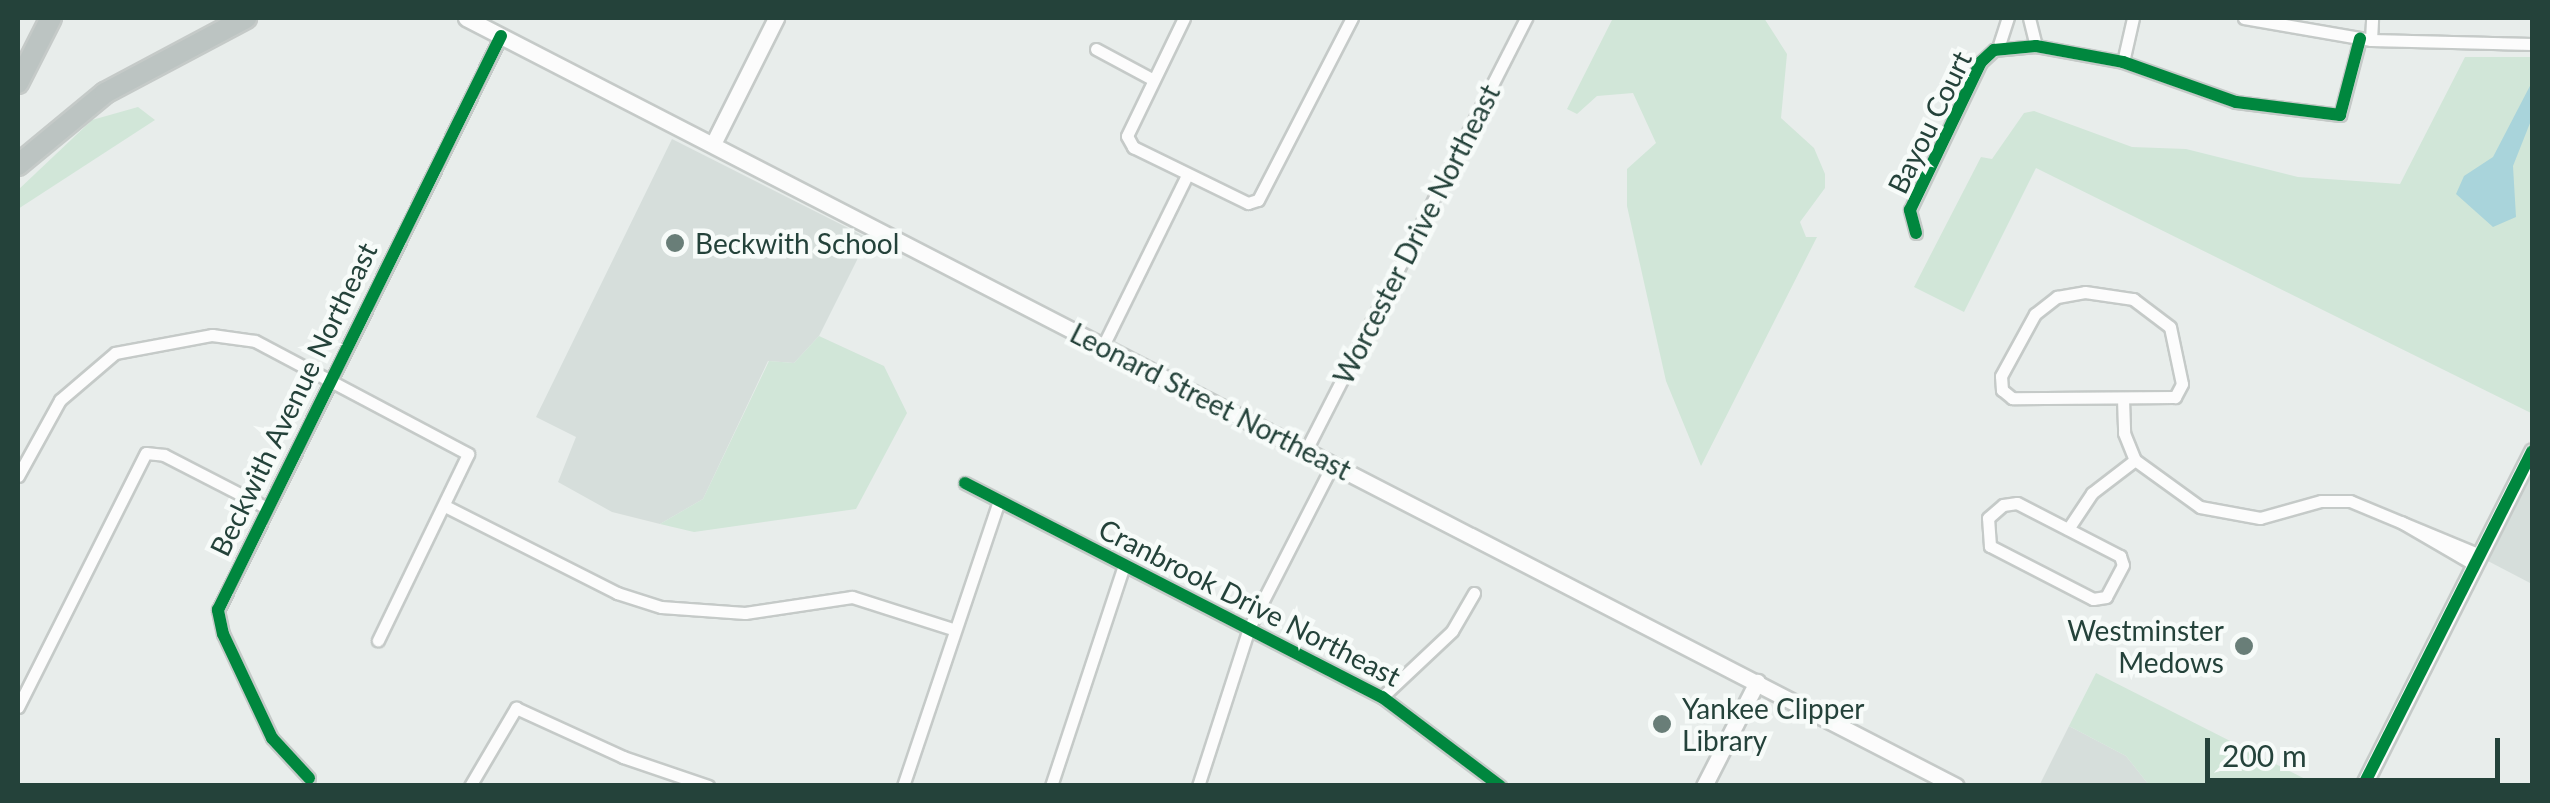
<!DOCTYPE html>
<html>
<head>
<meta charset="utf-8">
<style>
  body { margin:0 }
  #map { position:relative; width:2550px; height:803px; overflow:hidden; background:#e8edeb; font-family:Lato,sans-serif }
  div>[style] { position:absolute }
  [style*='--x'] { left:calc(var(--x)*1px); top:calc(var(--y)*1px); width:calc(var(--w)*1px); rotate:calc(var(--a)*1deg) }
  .built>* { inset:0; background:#d6dedb }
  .green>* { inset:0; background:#d1e6d8 }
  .water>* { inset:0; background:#a9d4db }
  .roads { filter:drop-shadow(2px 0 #c5cac8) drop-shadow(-2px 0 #c5cac8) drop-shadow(0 2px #c5cac8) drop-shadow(0 -2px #c5cac8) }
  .street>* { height:11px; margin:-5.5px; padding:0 5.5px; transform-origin:5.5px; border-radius:5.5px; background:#fcfcfc }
  .secondary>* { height:15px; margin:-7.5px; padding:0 7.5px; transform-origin:7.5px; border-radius:7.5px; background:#fcfcfc }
  .highway>* { height:20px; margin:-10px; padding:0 10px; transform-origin:10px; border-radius:10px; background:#bcc4c2 }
  .cycleway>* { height:12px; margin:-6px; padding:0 6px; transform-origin:6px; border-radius:6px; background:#00873e }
  .dots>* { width:28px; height:28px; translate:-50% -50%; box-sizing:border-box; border:5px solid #f7fbf9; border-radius:50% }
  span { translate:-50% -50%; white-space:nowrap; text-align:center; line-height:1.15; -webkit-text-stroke:9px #f7fbf9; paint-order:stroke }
  .street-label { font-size:28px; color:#24423a }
  .poi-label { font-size:28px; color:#24423a }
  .left { translate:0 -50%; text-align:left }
  .right { translate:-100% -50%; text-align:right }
  .frame { position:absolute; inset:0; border:20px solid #24423a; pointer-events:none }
  .scale { position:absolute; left:2205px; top:738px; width:295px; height:45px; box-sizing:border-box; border:5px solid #24423a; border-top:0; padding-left:12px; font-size:30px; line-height:35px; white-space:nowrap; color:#24423a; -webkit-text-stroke:8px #f7fbf9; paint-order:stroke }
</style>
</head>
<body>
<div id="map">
  <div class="built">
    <i style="clip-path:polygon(672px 139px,868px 238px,819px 336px,794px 363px,768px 361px,703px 499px,660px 524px,612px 512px,558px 482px,576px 437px,536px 417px)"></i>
    <i style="clip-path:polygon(2532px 470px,2532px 584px,2486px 560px)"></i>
    <i style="clip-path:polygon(2069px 726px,2126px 756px,2149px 785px,2039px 786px)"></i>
  </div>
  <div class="green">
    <i style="clip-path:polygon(1613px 18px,1764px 18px,1787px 54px,1781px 118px,1814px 148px,1825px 174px,1825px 188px,1800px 222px,1806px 237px,1817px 237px,1701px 466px,1666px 381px,1627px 206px,1627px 169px,1656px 143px,1633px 93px,1597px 96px,1577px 114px,1567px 109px)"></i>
    <i style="clip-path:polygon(2465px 57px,2532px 57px,2531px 413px,2036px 168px,1964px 312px,1914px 287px,1981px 157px,1992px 159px,2024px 113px,2034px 111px,2132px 147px,2186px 149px,2298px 177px,2400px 184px)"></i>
    <i style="clip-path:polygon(138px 107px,155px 120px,18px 209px,18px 190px,92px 120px)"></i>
    <i style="clip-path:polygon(819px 336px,884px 366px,907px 413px,856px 509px,694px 532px,660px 524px,703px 499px,769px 361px,794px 363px)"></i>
    <i style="clip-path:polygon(2096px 673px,2317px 785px,2149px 785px,2126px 756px,2069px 726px)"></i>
  </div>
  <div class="water">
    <i style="clip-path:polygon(2532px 82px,2532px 118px,2513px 166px,2516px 217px,2493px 227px,2456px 194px,2464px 176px,2493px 157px)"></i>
  </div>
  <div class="roads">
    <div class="street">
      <i style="--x:1184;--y:18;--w:131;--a:115.8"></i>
      <i style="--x:1127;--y:136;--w:13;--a:61"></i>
      <i style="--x:1133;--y:147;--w:128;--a:26"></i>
      <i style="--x:1248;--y:203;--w:10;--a:-17"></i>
      <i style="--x:1258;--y:200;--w:205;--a:-62.7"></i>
      <i style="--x:2029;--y:18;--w:29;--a:76"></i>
      <i style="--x:2244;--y:18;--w:129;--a:9.8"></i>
      <i style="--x:2371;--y:40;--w:161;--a:1.4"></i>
      <i style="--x:2371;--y:40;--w:22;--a:-87"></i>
      <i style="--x:1998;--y:48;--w:32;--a:-72"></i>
      <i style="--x:1096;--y:49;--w:64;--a:28.2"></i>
      <i style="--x:2123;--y:62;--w:45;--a:-77.2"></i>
      <i style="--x:1916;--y:233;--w:24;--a:-105"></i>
      <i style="--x:1910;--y:210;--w:164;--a:-64.4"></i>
      <i style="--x:1981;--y:62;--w:18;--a:-43"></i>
      <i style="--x:1994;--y:50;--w:42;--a:-5.4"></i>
      <i style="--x:2036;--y:46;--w:88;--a:10.4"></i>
      <i style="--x:2123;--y:62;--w:120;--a:19.5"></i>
      <i style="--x:2236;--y:102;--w:105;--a:7.1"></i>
      <i style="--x:2340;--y:115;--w:79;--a:-75.3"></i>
      <i style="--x:2085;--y:292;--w:49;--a:8.3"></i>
      <i style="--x:2133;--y:299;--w:46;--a:37.1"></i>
      <i style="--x:2170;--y:327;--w:58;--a:78.1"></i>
      <i style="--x:2182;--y:384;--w:15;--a:118"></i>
      <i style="--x:2175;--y:397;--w:163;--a:179.6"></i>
      <i style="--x:2012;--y:398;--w:13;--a:-141"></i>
      <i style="--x:2002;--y:390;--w:14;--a:-94"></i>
      <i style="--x:2001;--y:376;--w:71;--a:-61.3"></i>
      <i style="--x:2035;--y:314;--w:28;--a:-38"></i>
      <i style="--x:2057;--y:297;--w:28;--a:-10"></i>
      <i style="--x:1103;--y:346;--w:191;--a:-63.8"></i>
      <i style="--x:2123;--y:399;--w:34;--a:88"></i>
      <i style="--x:2124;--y:433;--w:29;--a:68"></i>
      <i style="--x:2135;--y:460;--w:80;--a:35.9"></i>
      <i style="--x:2200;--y:507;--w:61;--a:10.4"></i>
      <i style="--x:2260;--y:518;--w:63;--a:-15.6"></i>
      <i style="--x:2321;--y:501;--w:29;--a:0"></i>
      <i style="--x:2350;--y:501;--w:141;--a:22.6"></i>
      <i style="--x:1306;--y:450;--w:485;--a:-63"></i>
      <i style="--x:18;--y:476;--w:87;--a:-61.1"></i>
      <i style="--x:60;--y:400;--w:72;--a:-40.5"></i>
      <i style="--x:115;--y:353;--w:99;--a:-10.5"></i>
      <i style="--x:212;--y:335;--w:43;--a:7.9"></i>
      <i style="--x:255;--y:341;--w:241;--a:27.9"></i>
      <i style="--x:468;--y:454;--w:207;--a:115.8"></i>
      <i style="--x:965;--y:483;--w:469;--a:27.2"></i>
      <i style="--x:1382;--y:697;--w:148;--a:37"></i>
      <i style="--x:2017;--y:503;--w:116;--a:27.2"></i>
      <i style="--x:2120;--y:556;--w:9;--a:72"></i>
      <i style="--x:2123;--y:565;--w:36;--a:118"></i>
      <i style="--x:2106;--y:597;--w:13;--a:171"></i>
      <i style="--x:2093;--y:599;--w:116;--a:-152.8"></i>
      <i style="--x:1990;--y:546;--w:28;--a:-94"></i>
      <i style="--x:1988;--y:518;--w:20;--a:-41"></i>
      <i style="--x:2003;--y:505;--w:14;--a:-8"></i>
      <i style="--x:447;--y:507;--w:191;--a:26.8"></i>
      <i style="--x:617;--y:593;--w:46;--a:17.7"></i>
      <i style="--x:661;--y:607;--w:84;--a:4.1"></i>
      <i style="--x:745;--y:613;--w:108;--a:-8.5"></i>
      <i style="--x:852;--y:597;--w:105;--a:17.7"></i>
      <i style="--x:2401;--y:522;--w:86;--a:30.2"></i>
      <i style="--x:2068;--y:529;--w:43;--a:-56.3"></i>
      <i style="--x:2092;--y:493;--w:54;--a:-37.5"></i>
      <i style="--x:1382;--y:697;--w:96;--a:-43.3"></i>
      <i style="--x:1452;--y:631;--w:44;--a:-59.9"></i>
      <i style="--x:18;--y:707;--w:284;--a:-63.3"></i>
      <i style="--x:146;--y:453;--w:18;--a:6"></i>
      <i style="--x:164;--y:455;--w:116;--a:27.2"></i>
      <i style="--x:309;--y:778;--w:54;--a:-132.8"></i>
      <i style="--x:272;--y:738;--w:115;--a:-115.2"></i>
      <i style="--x:223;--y:634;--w:25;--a:-102"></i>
      <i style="--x:218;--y:610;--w:640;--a:-63.76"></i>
      <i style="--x:470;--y:786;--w:91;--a:-59.5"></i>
      <i style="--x:516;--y:708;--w:118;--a:24.6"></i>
      <i style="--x:623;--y:757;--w:90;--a:18.8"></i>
      <i style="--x:903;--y:786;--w:301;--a:-71.4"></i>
      <i style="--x:1051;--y:786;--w:233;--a:-71.7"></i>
      <i style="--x:1198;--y:786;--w:166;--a:-72.1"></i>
      <i style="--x:1249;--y:628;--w:184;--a:-62.9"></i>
    </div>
    <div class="secondary">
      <i style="--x:466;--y:18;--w:1676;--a:27.27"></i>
      <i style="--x:713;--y:144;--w:141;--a:-63.4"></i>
      <i style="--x:1704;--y:786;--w:117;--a:-63"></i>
      <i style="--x:2363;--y:786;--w:375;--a:-63.2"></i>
    </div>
    <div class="highway">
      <i style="--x:18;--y:83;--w:73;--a:-63.1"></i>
      <i style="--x:18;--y:165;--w:113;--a:-39.6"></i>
      <i style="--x:105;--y:93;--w:160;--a:-28"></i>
    </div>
  </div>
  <div class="cycleway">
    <i style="--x:1916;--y:233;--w:24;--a:-105"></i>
    <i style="--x:1910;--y:210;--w:164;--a:-64.4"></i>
    <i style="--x:1981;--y:62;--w:18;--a:-43"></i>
    <i style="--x:1994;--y:50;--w:42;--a:-5.4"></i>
    <i style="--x:2036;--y:46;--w:88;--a:10.4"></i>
    <i style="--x:2123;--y:62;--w:120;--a:19.5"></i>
    <i style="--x:2236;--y:102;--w:105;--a:7.1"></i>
    <i style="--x:2340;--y:115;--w:79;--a:-75.3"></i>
    <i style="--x:965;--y:483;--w:469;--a:27.2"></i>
    <i style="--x:1382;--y:697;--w:148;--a:37"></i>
    <i style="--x:309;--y:778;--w:54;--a:-132.8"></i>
    <i style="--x:272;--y:738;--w:115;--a:-115.2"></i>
    <i style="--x:223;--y:634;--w:25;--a:-102"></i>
    <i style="--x:218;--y:610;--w:640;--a:-63.76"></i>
    <i style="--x:2363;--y:786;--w:375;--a:-63.2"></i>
  </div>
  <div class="dots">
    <i style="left:675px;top:243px;background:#697e78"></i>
    <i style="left:2244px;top:646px;background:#697e78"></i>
    <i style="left:1662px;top:724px;background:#697e78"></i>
  </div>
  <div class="street-label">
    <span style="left:1929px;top:122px;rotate:-64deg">Bayou Court</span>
    <span style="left:1416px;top:234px;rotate:-63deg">Worcester Drive Northeast</span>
    <span style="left:293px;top:399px;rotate:-64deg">Beckwith Avenue Northeast</span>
    <span style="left:1211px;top:401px;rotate:27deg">Leonard Street Northeast</span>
    <span style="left:1250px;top:602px;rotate:27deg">Cranbrook Drive Northeast</span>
  </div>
  <div class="poi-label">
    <span class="left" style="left:695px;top:243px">Beckwith School</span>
    <span class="right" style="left:2224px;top:646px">Westminster<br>Medows</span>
    <span class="left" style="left:1682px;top:724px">Yankee Clipper<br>Library</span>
  </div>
  <div class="frame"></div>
  <div class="scale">200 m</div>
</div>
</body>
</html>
